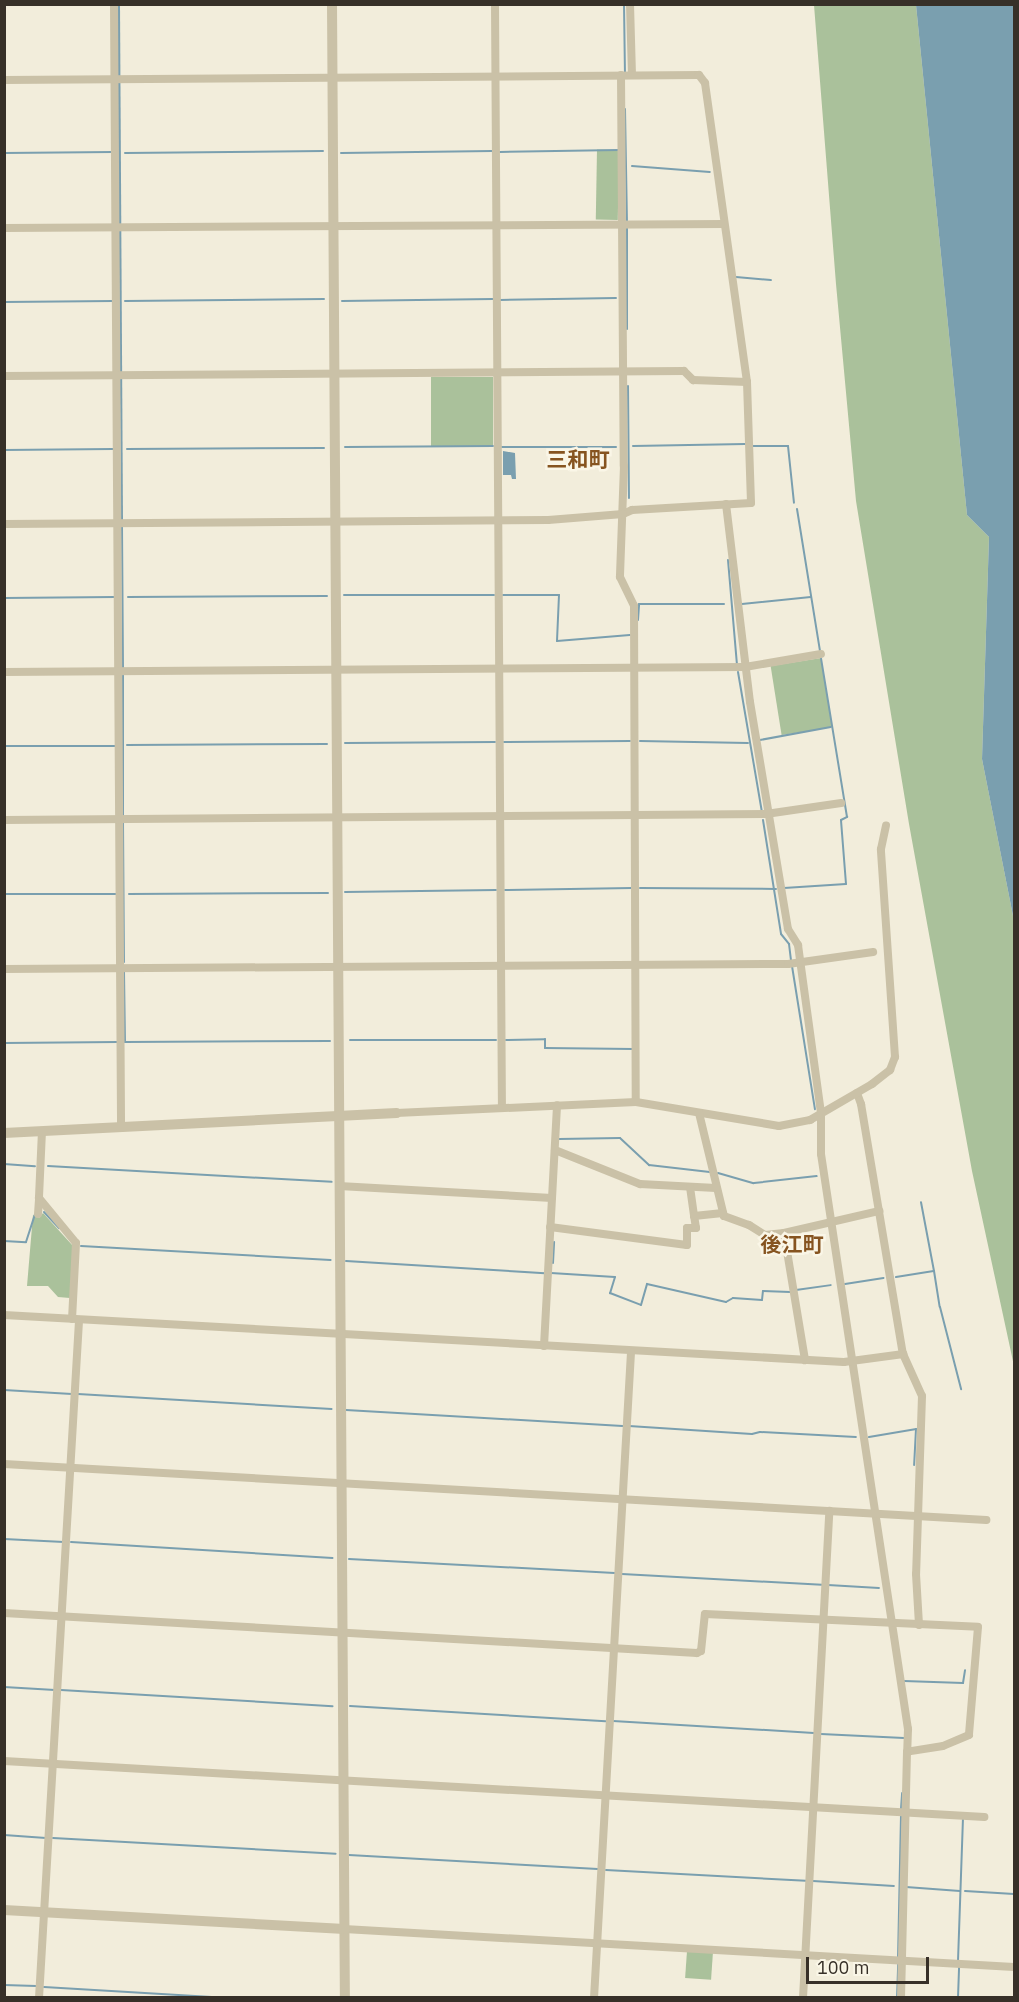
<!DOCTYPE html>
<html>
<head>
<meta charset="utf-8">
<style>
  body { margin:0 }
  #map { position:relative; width:1019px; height:2002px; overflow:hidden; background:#f2eddb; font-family:"IBM Plex Sans","Noto Sans JP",sans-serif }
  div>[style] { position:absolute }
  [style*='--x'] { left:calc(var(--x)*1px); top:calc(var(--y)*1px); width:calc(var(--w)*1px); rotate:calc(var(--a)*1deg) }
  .green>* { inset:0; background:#aac19b; transform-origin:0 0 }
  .water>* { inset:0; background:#7a9faf }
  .stream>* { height:2px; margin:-1px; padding:0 1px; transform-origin:1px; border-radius:1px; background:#7a9faf }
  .minor>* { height:8px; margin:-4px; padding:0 4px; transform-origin:4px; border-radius:4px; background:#cac1a7 }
  .tertiary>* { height:10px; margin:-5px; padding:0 5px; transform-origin:5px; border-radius:5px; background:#cac1a7 }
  span { translate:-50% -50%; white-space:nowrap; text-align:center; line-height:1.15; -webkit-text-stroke:5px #faf6e7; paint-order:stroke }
  .quarter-label { font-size:21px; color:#865420; font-weight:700 }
  .frame { position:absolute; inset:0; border:6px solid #373028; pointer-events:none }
  .scale { position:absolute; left:806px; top:1957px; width:123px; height:27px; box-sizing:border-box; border:3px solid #373028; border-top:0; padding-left:8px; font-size:18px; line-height:21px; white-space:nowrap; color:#373028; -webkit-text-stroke:4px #faf6e7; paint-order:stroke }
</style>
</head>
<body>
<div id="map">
  <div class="green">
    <i style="clip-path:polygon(814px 5px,916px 5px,967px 515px,989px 537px,982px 759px,1014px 921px,1014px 1366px,972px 1171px,909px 824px,856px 501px,836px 284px)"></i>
    <i style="left:619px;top:150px;width:70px;height:22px;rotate:91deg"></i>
    <i style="left:431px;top:377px;width:62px;height:70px"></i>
    <i style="left:821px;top:658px;width:70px;height:51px;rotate:81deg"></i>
    <i style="clip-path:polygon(43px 1213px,73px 1246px,70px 1298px,58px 1297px,48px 1286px,27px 1286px,33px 1215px,39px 1218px)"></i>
    <i style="left:687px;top:1951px;width:26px;height:27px;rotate:4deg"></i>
  </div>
  <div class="water">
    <i style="clip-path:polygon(117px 5px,120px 5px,123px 521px,121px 521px)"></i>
    <i style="clip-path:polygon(916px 5px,1014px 5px,1014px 921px,982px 759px,989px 537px,967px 515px)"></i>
    <i style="clip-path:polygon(503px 451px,515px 453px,516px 479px,512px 479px,511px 475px,503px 475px)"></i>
  </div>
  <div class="stream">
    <i style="--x:624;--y:4;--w:70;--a:89.2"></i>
    <i style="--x:4;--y:5;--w:64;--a:-0.9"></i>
    <i style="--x:340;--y:5;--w:4;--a:-14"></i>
    <i style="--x:625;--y:109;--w:112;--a:89"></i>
    <i style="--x:500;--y:152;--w:119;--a:-1"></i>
    <i style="--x:4;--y:153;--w:109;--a:-0.5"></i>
    <i style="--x:125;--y:153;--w:198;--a:-0.6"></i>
    <i style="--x:341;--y:153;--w:151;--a:-0.8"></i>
    <i style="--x:632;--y:166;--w:78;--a:4.4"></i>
    <i style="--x:627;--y:226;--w:103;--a:90"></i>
    <i style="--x:736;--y:277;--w:35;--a:5"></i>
    <i style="--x:500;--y:300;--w:116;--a:-1"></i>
    <i style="--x:125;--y:301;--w:199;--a:-0.6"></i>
    <i style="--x:342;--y:301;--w:151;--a:-0.8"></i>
    <i style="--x:4;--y:302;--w:109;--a:-0.5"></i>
    <i style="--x:628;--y:386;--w:112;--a:89.5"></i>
    <i style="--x:633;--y:446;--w:112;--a:-1"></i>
    <i style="--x:753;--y:446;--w:35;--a:0"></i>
    <i style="--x:788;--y:446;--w:57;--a:84"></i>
    <i style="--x:345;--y:447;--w:148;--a:-0.4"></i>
    <i style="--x:502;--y:447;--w:114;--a:0"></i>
    <i style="--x:127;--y:449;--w:197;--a:-0.3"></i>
    <i style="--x:4;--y:450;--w:109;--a:-0.5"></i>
    <i style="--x:797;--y:509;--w:144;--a:80.8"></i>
    <i style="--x:122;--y:527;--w:141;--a:89.6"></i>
    <i style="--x:728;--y:560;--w:104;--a:85.1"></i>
    <i style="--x:344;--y:595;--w:150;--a:0"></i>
    <i style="--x:503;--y:595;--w:56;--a:0"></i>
    <i style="--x:559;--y:595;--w:46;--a:92.5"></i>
    <i style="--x:557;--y:641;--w:73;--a:-4.7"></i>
    <i style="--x:128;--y:597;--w:199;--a:-0.3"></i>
    <i style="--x:4;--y:598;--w:111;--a:-0.5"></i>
    <i style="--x:742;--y:604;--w:69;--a:-5.8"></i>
    <i style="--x:638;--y:620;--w:16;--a:-86"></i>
    <i style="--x:639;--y:604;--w:85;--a:0"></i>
    <i style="--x:738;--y:672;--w:142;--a:80.3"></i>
    <i style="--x:123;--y:675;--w:142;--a:90"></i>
    <i style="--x:760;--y:740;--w:72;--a:-10.4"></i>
    <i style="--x:640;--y:741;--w:108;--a:1.1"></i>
    <i style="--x:504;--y:742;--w:126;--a:-0.5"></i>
    <i style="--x:345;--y:743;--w:150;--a:-0.4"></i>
    <i style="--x:127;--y:745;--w:200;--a:-0.3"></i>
    <i style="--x:4;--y:746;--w:112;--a:0"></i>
    <i style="--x:763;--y:820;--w:115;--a:81"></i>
    <i style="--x:781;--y:934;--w:13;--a:51"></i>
    <i style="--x:789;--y:944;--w:17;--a:83"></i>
    <i style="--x:123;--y:822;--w:140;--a:89.6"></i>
    <i style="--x:640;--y:888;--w:136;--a:0.4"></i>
    <i style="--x:784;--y:888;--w:62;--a:-3.7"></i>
    <i style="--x:846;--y:884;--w:64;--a:-94.5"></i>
    <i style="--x:841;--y:820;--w:7;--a:-27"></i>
    <i style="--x:847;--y:817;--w:161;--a:-99.3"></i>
    <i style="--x:505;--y:890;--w:127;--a:-0.9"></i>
    <i style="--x:345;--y:892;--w:151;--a:-0.8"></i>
    <i style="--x:4;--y:894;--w:112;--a:0"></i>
    <i style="--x:129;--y:894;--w:199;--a:-0.3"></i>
    <i style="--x:792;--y:966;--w:145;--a:80.9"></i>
    <i style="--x:124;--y:972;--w:70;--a:89.2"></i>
    <i style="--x:125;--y:1042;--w:205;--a:-0.3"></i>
    <i style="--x:350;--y:1040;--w:146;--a:0"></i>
    <i style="--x:506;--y:1040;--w:39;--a:-1"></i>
    <i style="--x:545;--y:1039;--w:9;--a:90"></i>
    <i style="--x:545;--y:1048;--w:88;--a:0.7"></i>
    <i style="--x:4;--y:1043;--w:114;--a:-0.5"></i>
    <i style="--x:559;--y:1139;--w:61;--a:-0.9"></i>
    <i style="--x:620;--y:1138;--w:40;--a:43"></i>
    <i style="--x:649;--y:1165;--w:61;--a:6.5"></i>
    <i style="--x:4;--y:1164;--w:31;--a:4"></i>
    <i style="--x:48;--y:1166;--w:284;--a:3.2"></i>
    <i style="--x:718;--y:1173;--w:37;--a:16"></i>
    <i style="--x:754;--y:1183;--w:63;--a:-6.3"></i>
    <i style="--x:44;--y:1212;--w:22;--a:47"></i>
    <i style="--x:4;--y:1241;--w:22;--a:3"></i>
    <i style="--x:26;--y:1242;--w:29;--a:-72"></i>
    <i style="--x:81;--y:1246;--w:250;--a:3.2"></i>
    <i style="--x:346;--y:1261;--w:199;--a:3.5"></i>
    <i style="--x:553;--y:1263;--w:21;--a:-87"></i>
    <i style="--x:934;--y:1271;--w:36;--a:81"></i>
    <i style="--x:940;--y:1307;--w:85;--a:75.6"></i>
    <i style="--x:551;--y:1273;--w:64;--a:3.6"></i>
    <i style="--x:615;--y:1277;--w:17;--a:107"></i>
    <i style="--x:610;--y:1293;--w:33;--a:21"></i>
    <i style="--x:641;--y:1305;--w:22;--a:-74"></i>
    <i style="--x:647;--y:1284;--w:81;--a:12.8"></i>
    <i style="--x:726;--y:1302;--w:8;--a:-30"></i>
    <i style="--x:733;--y:1298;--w:29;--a:4"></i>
    <i style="--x:762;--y:1300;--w:9;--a:-84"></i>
    <i style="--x:763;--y:1291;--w:27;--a:2"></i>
    <i style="--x:896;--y:1277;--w:38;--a:-9"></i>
    <i style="--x:934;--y:1271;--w:70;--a:-100.7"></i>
    <i style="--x:845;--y:1284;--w:39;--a:-9"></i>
    <i style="--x:796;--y:1290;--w:35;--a:-8"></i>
    <i style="--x:4;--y:1390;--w:68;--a:3.4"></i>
    <i style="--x:78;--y:1394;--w:254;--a:3.4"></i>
    <i style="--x:346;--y:1410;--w:277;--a:3.3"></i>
    <i style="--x:629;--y:1426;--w:123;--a:3.7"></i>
    <i style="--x:752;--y:1434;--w:8;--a:-14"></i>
    <i style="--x:760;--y:1432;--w:96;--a:3"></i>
    <i style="--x:869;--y:1437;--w:48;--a:-9.7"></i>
    <i style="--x:916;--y:1429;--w:36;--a:93"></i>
    <i style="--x:4;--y:1539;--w:60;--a:2.9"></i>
    <i style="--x:71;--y:1542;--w:262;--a:3.5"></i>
    <i style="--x:349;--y:1559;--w:266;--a:3"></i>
    <i style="--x:622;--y:1574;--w:200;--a:3.1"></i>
    <i style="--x:828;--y:1585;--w:51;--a:3.4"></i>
    <i style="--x:904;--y:1681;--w:59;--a:1.9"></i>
    <i style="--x:963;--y:1683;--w:13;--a:-81"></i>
    <i style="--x:4;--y:1687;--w:51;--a:3.4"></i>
    <i style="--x:61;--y:1690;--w:272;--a:3.4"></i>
    <i style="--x:350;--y:1706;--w:256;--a:3.4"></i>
    <i style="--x:613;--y:1721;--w:201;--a:3.4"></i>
    <i style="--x:821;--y:1734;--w:83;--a:2.8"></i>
    <i style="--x:901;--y:1809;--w:16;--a:-86"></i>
    <i style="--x:4;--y:1835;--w:42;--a:4.1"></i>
    <i style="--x:53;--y:1838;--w:283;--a:3.2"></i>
    <i style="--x:349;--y:1855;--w:249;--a:3.2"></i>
    <i style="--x:606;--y:1870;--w:200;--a:3.1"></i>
    <i style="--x:813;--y:1881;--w:81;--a:3.5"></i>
    <i style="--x:906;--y:1887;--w:54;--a:4.2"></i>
    <i style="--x:965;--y:1891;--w:49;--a:3.5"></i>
    <i style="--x:898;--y:1959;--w:145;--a:-88.8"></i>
    <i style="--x:958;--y:1961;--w:142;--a:-88"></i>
    <i style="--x:4;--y:1985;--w:32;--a:2"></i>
    <i style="--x:44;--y:1987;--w:185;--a:3.4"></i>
    <i style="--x:897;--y:1998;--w:34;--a:-88"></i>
    <i style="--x:958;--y:1998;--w:31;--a:-88"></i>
  </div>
  <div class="minor">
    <i style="--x:114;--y:4;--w:1124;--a:89.64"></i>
    <i style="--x:495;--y:4;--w:1104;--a:89.64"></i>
    <i style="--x:630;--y:4;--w:71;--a:88.4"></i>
    <i style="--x:621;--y:75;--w:391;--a:89.6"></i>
    <i style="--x:624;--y:466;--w:111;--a:92.1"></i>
    <i style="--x:620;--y:577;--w:32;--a:64"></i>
    <i style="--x:634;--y:606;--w:496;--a:89.8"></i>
    <i style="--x:4;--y:80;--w:695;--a:-0.41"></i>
    <i style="--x:699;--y:75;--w:10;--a:53"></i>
    <i style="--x:705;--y:83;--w:302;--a:82"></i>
    <i style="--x:747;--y:382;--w:121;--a:88.1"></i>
    <i style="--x:751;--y:503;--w:119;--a:176.6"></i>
    <i style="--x:632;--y:510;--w:10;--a:156"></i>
    <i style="--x:623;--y:514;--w:75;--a:175.4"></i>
    <i style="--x:548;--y:520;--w:544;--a:179.58"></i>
    <i style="--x:4;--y:228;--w:720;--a:-0.32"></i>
    <i style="--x:4;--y:376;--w:680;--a:-0.42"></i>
    <i style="--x:684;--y:371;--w:13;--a:45"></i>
    <i style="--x:693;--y:380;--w:54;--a:2.1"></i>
    <i style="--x:726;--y:504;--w:199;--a:83.1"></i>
    <i style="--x:750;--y:702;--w:230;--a:80.5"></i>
    <i style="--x:788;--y:929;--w:19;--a:58"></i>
    <i style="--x:798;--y:945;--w:170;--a:82.2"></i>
    <i style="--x:821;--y:1113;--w:41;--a:90"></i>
    <i style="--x:821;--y:1154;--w:582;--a:81.4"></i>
    <i style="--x:908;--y:1729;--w:23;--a:92"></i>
    <i style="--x:4;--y:672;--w:741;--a:-0.39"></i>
    <i style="--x:745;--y:667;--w:77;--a:-9.7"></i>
    <i style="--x:4;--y:820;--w:762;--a:-0.45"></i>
    <i style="--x:766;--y:814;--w:76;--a:-8.3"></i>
    <i style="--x:4;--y:969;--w:784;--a:-0.37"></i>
    <i style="--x:788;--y:964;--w:86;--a:-8"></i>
    <i style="--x:857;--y:1093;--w:12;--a:70"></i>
    <i style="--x:861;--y:1104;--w:254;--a:80.5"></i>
    <i style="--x:903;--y:1354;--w:46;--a:65.7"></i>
    <i style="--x:922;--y:1396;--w:178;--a:91.9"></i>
    <i style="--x:916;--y:1574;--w:51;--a:86.6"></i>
    <i style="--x:396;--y:1113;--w:240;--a:-2.6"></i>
    <i style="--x:636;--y:1102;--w:145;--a:9.5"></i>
    <i style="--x:779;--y:1126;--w:32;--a:-11"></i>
    <i style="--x:810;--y:1120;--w:72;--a:-30.1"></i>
    <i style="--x:872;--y:1084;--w:23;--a:-38"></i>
    <i style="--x:890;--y:1070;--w:14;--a:-69"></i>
    <i style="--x:895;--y:1057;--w:208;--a:-93.9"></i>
    <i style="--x:881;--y:849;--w:24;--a:-78"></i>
    <i style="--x:699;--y:1113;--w:106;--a:76.4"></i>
    <i style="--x:724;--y:1216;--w:27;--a:20"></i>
    <i style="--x:749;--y:1225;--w:19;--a:32"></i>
    <i style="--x:765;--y:1235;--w:19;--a:-6"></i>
    <i style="--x:784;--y:1233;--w:129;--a:80.6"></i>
    <i style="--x:42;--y:1131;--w:67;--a:92.6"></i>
    <i style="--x:39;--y:1198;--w:58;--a:50.6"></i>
    <i style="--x:76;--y:1243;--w:76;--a:93"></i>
    <i style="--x:555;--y:1150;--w:92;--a:21.8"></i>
    <i style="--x:640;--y:1184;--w:76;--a:3"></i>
    <i style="--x:339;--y:1186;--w:213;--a:3.2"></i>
    <i style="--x:690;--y:1187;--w:29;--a:82"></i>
    <i style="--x:38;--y:1214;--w:16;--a:-86"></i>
    <i style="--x:550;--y:1227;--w:138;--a:7.5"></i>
    <i style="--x:687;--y:1245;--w:17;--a:-90"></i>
    <i style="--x:687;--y:1228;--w:9;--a:0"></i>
    <i style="--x:696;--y:1228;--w:12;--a:-99"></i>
    <i style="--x:694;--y:1216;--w:29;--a:-6"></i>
    <i style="--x:784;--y:1233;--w:98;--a:-13"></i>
    <i style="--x:4;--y:1315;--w:841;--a:3.2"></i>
    <i style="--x:844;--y:1362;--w:60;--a:-7.7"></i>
    <i style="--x:544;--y:1346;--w:241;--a:-86.9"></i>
    <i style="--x:4;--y:1464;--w:984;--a:3.26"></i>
    <i style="--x:4;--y:1613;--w:694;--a:3.3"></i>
    <i style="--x:697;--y:1653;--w:4;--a:-27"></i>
    <i style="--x:701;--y:1651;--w:37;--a:-84"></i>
    <i style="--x:705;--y:1614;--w:273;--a:2.7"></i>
    <i style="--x:978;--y:1627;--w:108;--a:94.8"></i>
    <i style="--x:969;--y:1735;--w:28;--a:157"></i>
    <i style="--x:943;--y:1746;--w:36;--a:171"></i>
    <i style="--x:907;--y:1752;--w:246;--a:91.4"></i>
    <i style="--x:4;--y:1761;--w:982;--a:3.27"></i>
    <i style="--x:344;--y:1929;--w:671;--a:3.25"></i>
    <i style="--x:39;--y:1998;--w:679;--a:-86.62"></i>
    <i style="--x:594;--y:1998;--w:647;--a:-86.72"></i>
    <i style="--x:803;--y:1998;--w:488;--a:-86.9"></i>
  </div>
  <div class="tertiary">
    <i style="--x:332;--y:4;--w:1994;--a:89.63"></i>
    <i style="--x:4;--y:1133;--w:393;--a:-2.9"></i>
    <i style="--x:4;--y:1910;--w:341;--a:3.2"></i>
  </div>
  <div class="quarter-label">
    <span style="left:578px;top:459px">三和町</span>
    <span style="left:792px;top:1244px">後江町</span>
  </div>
  <div class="frame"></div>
  <div class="scale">100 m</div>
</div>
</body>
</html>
